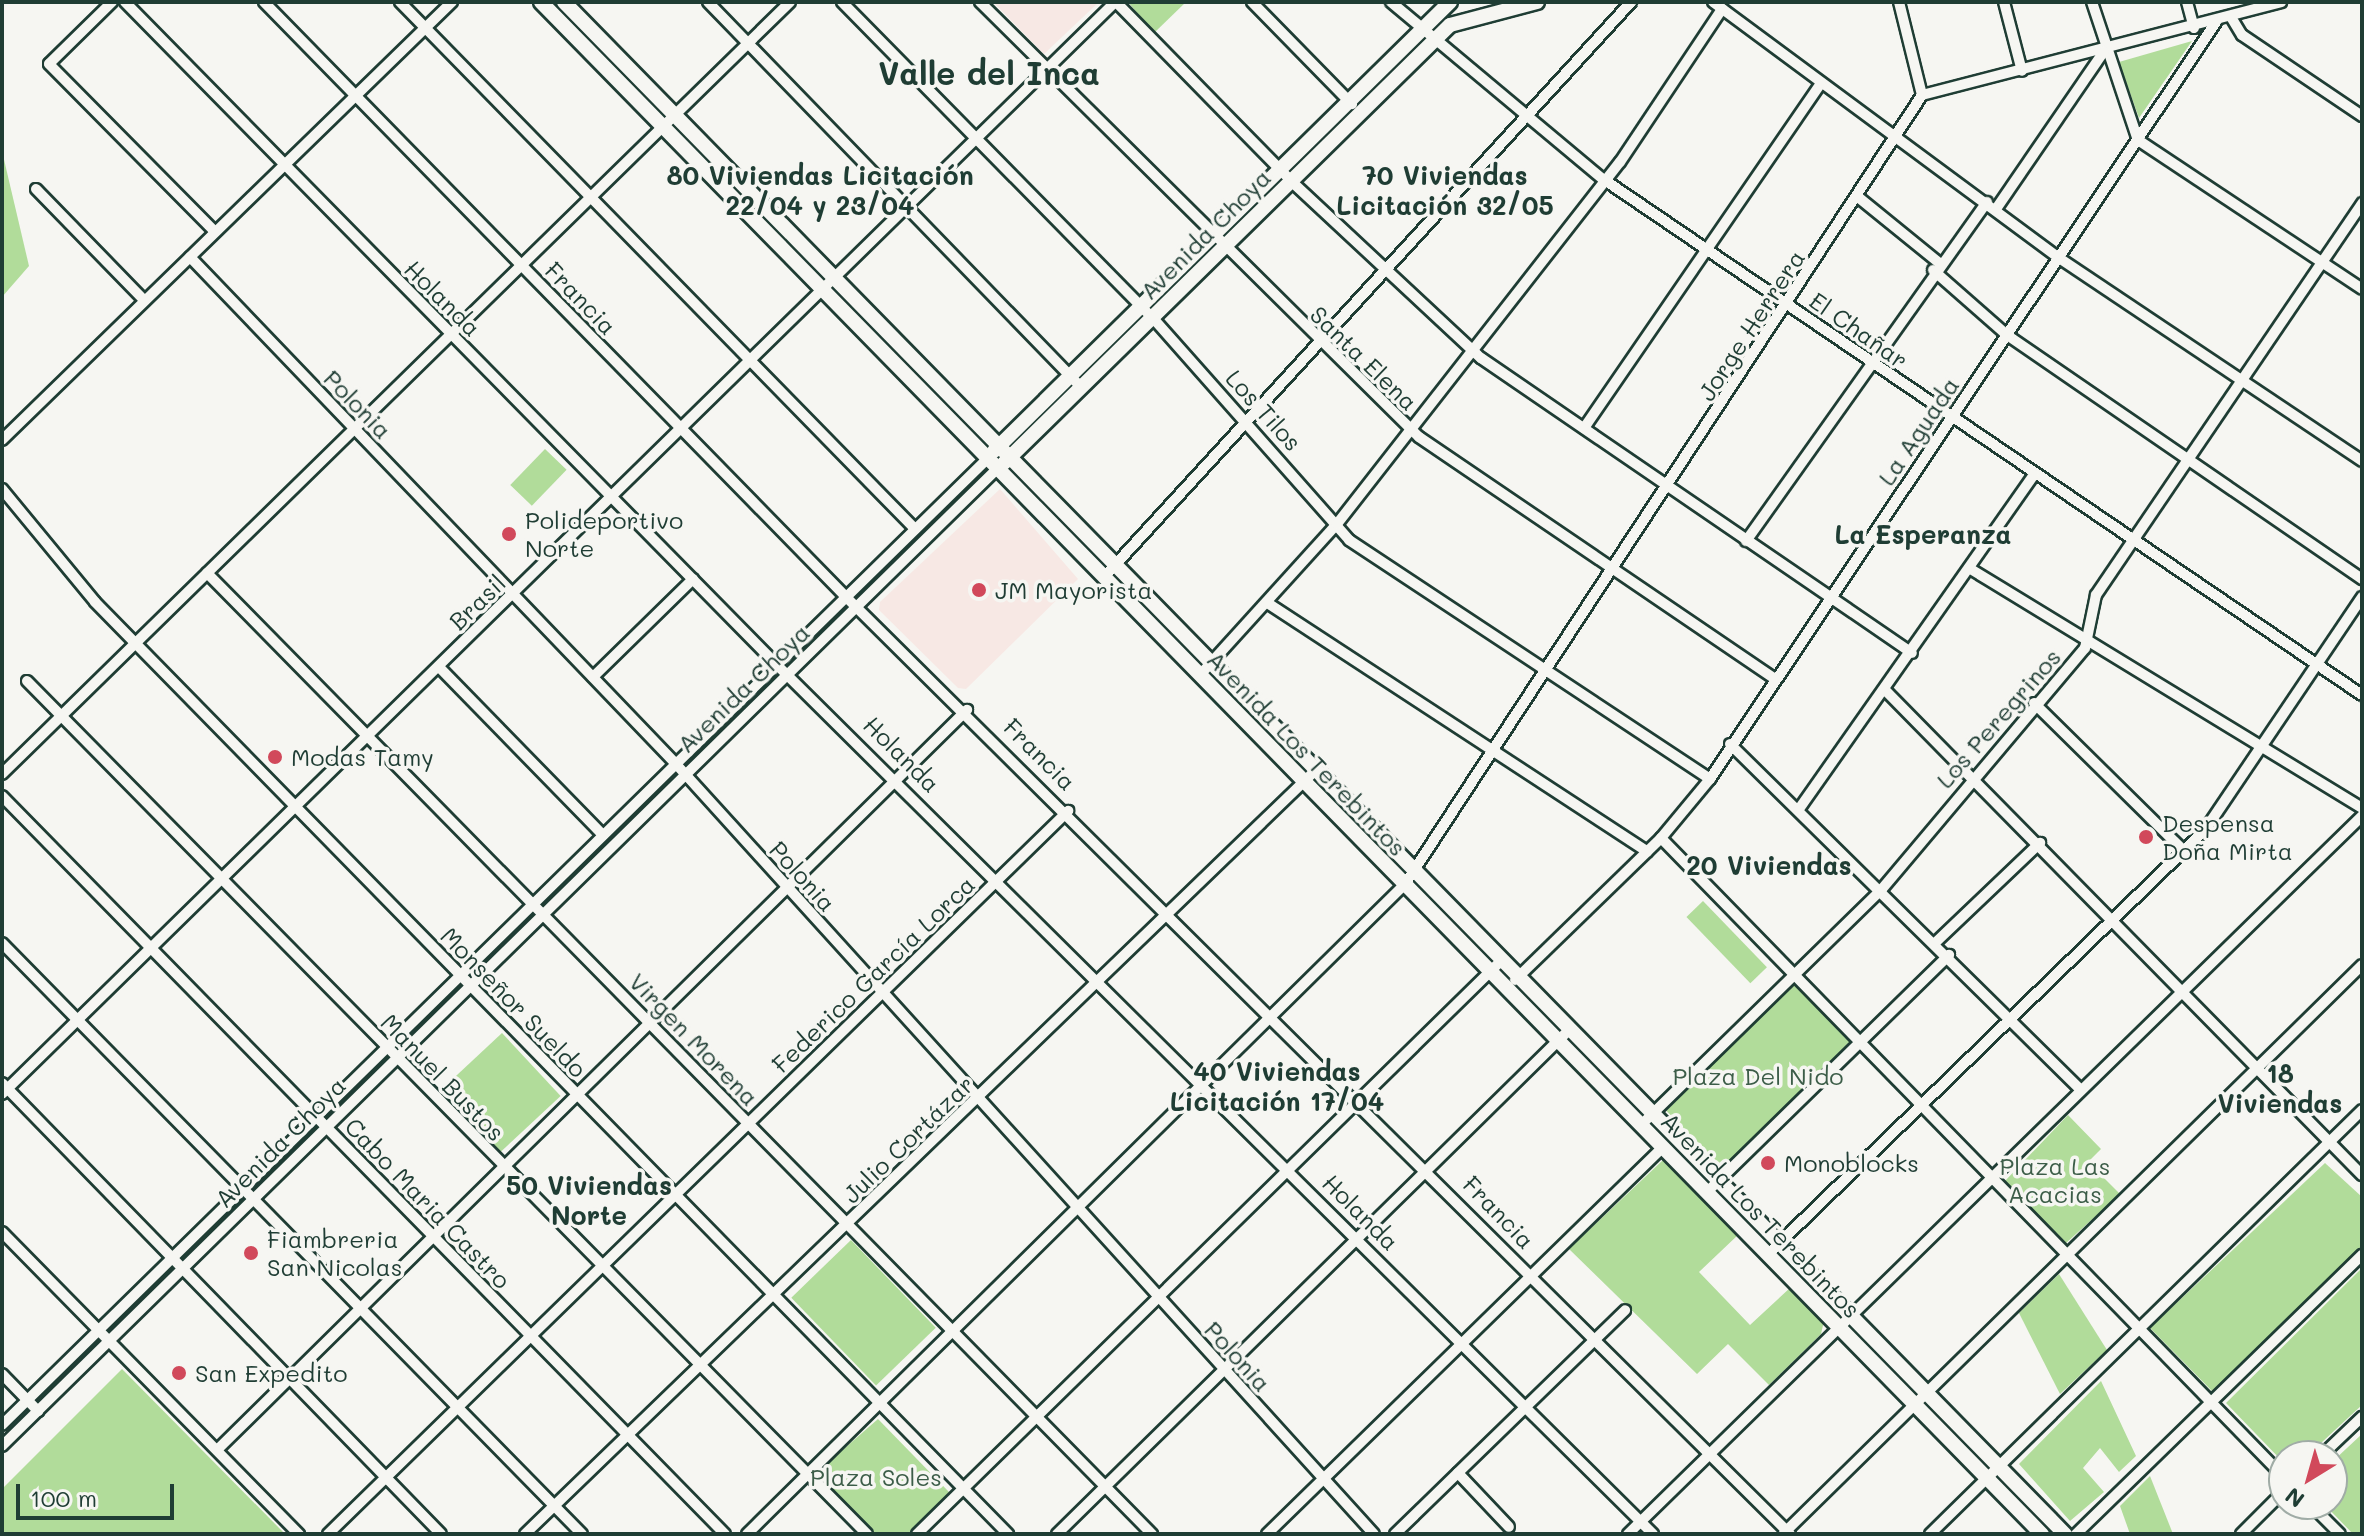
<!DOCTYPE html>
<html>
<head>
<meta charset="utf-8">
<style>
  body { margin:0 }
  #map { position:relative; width:2364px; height:1536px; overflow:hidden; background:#f6f6f2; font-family:Mali,sans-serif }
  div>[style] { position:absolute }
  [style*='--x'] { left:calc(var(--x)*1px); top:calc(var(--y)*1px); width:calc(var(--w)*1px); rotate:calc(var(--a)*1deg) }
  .built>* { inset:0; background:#f7e8e4 }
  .green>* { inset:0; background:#b1dc9a; transform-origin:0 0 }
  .roads { filter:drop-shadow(2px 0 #1f3d34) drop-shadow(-2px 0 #1f3d34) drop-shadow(0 2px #1f3d34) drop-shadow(0 -2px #1f3d34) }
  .minor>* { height:10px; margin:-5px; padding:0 5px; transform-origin:5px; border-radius:5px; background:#f6f6f2 }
  .major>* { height:14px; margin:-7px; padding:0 7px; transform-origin:7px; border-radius:7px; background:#f6f6f2 }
  .dots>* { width:22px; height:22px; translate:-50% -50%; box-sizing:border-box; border:4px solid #f6f6f2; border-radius:50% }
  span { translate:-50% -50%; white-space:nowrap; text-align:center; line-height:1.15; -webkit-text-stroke:7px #f6f6f2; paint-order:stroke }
  .street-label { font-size:24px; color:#1f3d34 }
  .poi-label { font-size:24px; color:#1f3d34 }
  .left { translate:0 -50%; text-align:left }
  .park-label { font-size:24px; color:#3c5d48 }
  .neighbourhood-label { font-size:26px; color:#1f3d34; font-weight:700 }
  .district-label { font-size:32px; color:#1f3d34; font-weight:700 }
  .frame { position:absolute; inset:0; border:4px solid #1f3d34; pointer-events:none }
  .north { position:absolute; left:2268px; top:1440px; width:80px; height:80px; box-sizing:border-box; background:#f6f6f2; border:2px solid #a0aca6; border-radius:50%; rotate:217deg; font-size:22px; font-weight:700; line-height:32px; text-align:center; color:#1f3d34 }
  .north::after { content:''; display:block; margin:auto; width:28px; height:36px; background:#d1495b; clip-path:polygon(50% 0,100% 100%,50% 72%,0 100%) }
  .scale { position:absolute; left:16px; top:1484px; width:158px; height:36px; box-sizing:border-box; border:4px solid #1f3d34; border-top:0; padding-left:10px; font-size:24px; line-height:28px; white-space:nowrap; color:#1f3d34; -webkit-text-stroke:6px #f6f6f2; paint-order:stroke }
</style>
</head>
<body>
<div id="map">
  <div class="built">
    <i style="clip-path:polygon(1099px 2px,1044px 54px,995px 4px,996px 2px)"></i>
    <i style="clip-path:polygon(1000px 489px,1078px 579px,966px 689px,958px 688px,879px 610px,880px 602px)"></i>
  </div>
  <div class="green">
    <i style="clip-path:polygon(1128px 2px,1186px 2px,1154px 33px)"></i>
    <i style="clip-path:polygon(2192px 41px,2139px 118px,2119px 62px)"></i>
    <i style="clip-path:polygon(2px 151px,29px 266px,2px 297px)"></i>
    <i style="left:545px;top:449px;width:30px;height:50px;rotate:44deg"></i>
    <i style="left:1703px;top:901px;width:92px;height:23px;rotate:46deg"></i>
    <i style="left:1795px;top:982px;width:81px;height:182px;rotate:45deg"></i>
    <i style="left:502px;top:1033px;width:86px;height:89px;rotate:47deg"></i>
    <i style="clip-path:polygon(2068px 1115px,2101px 1149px,2088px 1162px,2120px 1194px,2065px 1244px,2005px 1181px)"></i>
    <i style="clip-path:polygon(1663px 1160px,1739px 1234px,1699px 1272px,1750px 1325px,1791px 1287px,1824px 1321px,1821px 1334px,1769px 1385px,1728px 1344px,1697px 1374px,1569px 1249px)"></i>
    <i style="clip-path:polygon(2325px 1163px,2362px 1197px,2362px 1246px,2214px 1393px,2150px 1328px)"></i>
    <i style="left:851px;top:1240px;width:122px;height:83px;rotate:46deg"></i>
    <i style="clip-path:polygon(2362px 1268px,2362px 1405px,2307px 1456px,2284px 1456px,2284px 1463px,2226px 1403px)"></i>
    <i style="clip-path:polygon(2059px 1274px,2107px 1350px,2060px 1394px,2019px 1313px)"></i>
    <i style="clip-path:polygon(122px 1369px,285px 1534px,2px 1534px,2px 1489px)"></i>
    <i style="clip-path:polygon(2101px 1381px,2136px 1456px,2119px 1472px,2100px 1448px,2083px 1468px,2104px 1492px,2070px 1521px,2019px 1464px)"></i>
    <i style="clip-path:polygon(878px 1419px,949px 1492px,910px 1534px,870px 1534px,820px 1483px,822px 1468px)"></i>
    <i style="clip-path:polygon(2362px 1434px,2362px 1534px,2353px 1534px,2324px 1504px,2332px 1504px,2332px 1462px)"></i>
    <i style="clip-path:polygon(2150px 1476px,2173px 1534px,2130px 1534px,2120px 1506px)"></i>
  </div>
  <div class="roads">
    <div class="minor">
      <i style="--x:112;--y:2;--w:88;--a:135.5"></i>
      <i style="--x:49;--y:64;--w:236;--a:45.3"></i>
      <i style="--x:125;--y:2;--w:930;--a:45.48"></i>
      <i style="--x:777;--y:665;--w:1234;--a:44.77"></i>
      <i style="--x:264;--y:2;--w:832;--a:45.63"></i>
      <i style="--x:846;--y:597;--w:1330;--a:44.79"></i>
      <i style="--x:400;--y:2;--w:737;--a:45.66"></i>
      <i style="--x:708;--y:2;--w:536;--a:45.91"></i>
      <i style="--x:842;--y:2;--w:442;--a:45.5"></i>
      <i style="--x:1152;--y:317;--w:298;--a:48.5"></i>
      <i style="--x:1349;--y:540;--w:433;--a:33.5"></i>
      <i style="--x:980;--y:2;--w:618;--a:44.74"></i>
      <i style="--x:1419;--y:437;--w:429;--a:34.2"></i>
      <i style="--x:1116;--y:2;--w:250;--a:45.6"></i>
      <i style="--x:1291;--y:181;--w:260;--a:43"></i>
      <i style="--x:1481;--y:358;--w:522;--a:34.39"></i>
      <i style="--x:1252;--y:2;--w:143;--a:45.6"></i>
      <i style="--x:1391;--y:2;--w:276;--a:39.9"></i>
      <i style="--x:1603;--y:179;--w:918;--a:34.21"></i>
      <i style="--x:1713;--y:2;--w:430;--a:36.5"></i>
      <i style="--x:2059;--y:258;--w:365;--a:33.8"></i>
      <i style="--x:1899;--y:2;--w:96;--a:76.1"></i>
      <i style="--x:2004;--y:2;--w:71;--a:75.4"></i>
      <i style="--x:2092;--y:2;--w:145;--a:71.6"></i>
      <i style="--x:2138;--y:140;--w:269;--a:33.6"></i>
      <i style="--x:2187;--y:2;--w:27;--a:75"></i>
      <i style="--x:2231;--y:17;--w:21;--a:59"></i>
      <i style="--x:2242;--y:35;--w:145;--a:34"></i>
      <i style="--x:1922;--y:95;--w:371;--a:-14.5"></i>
      <i style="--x:36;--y:189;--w:155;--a:45.8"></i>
      <i style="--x:1858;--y:197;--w:103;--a:39.1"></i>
      <i style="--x:1996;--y:209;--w:191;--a:-55.6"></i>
      <i style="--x:190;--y:257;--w:702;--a:46.21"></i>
      <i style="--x:676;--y:764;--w:1039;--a:47.81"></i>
      <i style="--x:1933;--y:270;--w:98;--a:41.3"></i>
      <i style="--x:2007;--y:335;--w:431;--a:34.5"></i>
      <i style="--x:1584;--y:428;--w:417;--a:-55.5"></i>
      <i style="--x:2;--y:440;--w:628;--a:-44.23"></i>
      <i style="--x:2;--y:489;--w:146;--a:50.5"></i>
      <i style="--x:95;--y:602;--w:1305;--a:45.59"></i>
      <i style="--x:1746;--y:541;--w:416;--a:-54.6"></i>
      <i style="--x:1969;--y:568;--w:460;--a:31.4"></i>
      <i style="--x:207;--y:573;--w:1348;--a:45.48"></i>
      <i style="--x:1104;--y:577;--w:780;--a:-47.49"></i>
      <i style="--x:1269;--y:604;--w:452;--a:33.2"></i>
      <i style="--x:439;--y:667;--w:235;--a:45.7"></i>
      <i style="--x:1200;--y:675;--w:204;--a:-47.8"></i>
      <i style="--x:1337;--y:524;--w:459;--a:-52"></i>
      <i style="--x:1620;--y:162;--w:184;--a:-56.3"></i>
      <i style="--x:593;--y:677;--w:140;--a:-44.4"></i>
      <i style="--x:27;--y:681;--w:1197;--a:45.44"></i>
      <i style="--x:1886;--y:691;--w:679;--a:45.48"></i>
      <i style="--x:2034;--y:703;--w:206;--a:44.6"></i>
      <i style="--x:1730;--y:744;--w:493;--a:44.6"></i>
      <i style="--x:2;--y:774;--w:1103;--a:-44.41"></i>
      <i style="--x:2;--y:796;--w:1033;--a:45.59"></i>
      <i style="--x:1799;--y:809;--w:408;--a:-54.9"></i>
      <i style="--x:1661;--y:838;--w:892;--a:45.73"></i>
      <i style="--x:1936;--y:942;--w:144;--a:-43.6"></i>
      <i style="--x:2;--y:943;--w:828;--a:45.54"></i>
      <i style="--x:1515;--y:980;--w:204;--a:-44.2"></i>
      <i style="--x:1661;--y:838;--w:77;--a:-50.3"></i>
      <i style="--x:1710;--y:779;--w:911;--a:-56.24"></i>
      <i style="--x:2;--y:1083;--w:629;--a:45.77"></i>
      <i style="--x:2;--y:1094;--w:1559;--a:-44.45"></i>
      <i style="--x:1641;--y:1125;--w:337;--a:-44.4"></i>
      <i style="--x:1882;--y:889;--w:315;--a:-49.9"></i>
      <i style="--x:2085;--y:648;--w:54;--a:-78.3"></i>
      <i style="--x:2096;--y:595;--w:474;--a:-55.8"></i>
      <i style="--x:1707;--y:1192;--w:339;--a:-44.4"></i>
      <i style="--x:2;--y:1232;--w:424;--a:45.5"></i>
      <i style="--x:1768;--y:1254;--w:609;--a:-44.13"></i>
      <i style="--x:2205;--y:830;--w:281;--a:-56"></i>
      <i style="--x:2;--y:1374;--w:52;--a:45.8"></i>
      <i style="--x:2;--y:1425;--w:1381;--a:-44.44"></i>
      <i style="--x:2;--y:1446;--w:1396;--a:-44.48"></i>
      <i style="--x:217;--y:1450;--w:1054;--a:-44.62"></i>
      <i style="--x:2321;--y:1456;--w:57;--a:-43.6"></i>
      <i style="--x:1458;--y:1473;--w:74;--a:46.6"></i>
      <i style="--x:2310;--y:1504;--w:42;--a:45"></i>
      <i style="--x:1784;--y:1533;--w:810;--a:-44.5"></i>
      <i style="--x:328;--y:1534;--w:1035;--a:-44.33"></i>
      <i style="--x:525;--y:1534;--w:1100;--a:-44.01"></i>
      <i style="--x:747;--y:1534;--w:925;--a:-44.65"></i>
      <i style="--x:1405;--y:884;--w:943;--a:-56.76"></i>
      <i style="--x:917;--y:1534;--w:820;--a:-44.46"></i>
      <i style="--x:1057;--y:1534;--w:720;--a:-44.55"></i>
      <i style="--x:1267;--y:1534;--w:554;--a:-44.34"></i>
      <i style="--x:1395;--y:1534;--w:321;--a:-44.2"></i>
      <i style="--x:1628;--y:1534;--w:1027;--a:-44.37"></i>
      <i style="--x:1930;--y:1534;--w:605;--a:-44.46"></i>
      <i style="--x:2076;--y:1534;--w:400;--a:-44.3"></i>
      <i style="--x:2241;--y:1534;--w:61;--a:-45"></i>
    </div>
    <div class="major">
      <i style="--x:541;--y:2;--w:2145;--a:45.59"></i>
      <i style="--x:564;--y:2;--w:2145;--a:45.59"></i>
      <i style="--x:994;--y:451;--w:640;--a:-44.56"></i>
      <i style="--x:1004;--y:463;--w:625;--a:-44.48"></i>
      <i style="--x:1450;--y:25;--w:90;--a:-14.8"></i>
    </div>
  </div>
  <div class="dots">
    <i style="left:509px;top:534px;background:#d1495b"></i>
    <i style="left:979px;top:590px;background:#d1495b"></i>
    <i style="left:275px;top:757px;background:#d1495b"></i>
    <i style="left:2146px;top:837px;background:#d1495b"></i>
    <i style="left:1768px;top:1163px;background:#d1495b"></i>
    <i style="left:251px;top:1253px;background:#d1495b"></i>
    <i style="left:179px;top:1373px;background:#d1495b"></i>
  </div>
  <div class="street-label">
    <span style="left:1205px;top:234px;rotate:-45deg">Avenida Choya</span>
    <span style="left:443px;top:298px;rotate:45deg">Holanda</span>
    <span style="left:581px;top:298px;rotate:46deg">Francia</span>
    <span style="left:1751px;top:325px;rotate:-57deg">Jorge Herrera</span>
    <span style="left:1859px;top:330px;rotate:35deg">El Chañar</span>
    <span style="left:1364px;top:358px;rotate:44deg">Santa Elena</span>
    <span style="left:358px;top:404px;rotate:46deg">Polonia</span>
    <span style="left:1264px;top:410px;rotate:48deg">Los Tilos</span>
    <span style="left:1918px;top:431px;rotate:-56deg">La Aguada</span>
    <span style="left:477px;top:602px;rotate:-44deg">Brasil</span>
    <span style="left:743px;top:688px;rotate:-44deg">Avenida Choya</span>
    <span style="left:1998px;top:718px;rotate:-49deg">Los Peregrinos</span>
    <span style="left:1307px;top:753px;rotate:46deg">Avenida Los Terebintos</span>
    <span style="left:902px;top:754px;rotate:45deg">Holanda</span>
    <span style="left:1040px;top:754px;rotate:45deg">Francia</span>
    <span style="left:803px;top:876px;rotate:48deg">Polonia</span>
    <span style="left:873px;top:974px;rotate:-44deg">Federico García Lorca</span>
    <span style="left:514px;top:1002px;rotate:46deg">Monseñor Sueldo</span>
    <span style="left:694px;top:1039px;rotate:46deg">Virgen Morena</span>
    <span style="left:443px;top:1077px;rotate:46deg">Manuel Bustos</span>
    <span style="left:908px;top:1139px;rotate:-44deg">Julio Cortázar</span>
    <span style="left:280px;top:1142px;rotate:-45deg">Avenida Choya</span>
    <span style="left:428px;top:1203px;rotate:46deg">Cabo Maria Castro</span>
    <span style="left:1361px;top:1212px;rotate:45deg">Holanda</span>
    <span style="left:1499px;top:1212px;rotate:46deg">Francia</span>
    <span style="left:1761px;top:1215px;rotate:46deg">Avenida Los Terebintos</span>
    <span style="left:1238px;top:1356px;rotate:48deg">Polonia</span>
  </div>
  <div class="poi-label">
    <span class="left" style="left:525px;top:534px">Polideportivo<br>Norte</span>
    <span class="left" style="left:995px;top:590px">JM Mayorista</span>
    <span class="left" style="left:291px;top:757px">Modas Tamy</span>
    <span class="left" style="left:2162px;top:837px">Despensa<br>Doña Mirta</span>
    <span class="left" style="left:1784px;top:1163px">Monoblocks</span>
    <span class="left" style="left:267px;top:1253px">Fiambreria<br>San Nicolas</span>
    <span class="left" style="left:195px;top:1373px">San Expedito</span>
  </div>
  <div class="park-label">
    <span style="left:1758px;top:1076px">Plaza Del Nido</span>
    <span style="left:2055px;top:1180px">Plaza Las<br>Acacias</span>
    <span style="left:876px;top:1477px">Plaza Soles</span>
  </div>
  <div class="neighbourhood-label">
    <span style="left:820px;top:191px">80 Viviendas Licitación<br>22/04 y 23/04</span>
    <span style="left:1445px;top:191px">70 Viviendas<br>Licitación 32/05</span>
    <span style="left:1923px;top:535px">La Esperanza</span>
    <span style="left:1769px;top:866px">20 Viviendas</span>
    <span style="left:1277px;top:1087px">40 Viviendas<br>Licitación 17/04</span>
    <span style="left:2280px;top:1089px">18<br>Viviendas</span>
    <span style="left:589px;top:1201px">50 Viviendas<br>Norte</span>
  </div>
  <div class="district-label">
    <span style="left:989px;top:72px">Valle del Inca</span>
  </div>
  <div class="frame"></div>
  <div class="north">N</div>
  <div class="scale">100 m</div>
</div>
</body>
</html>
